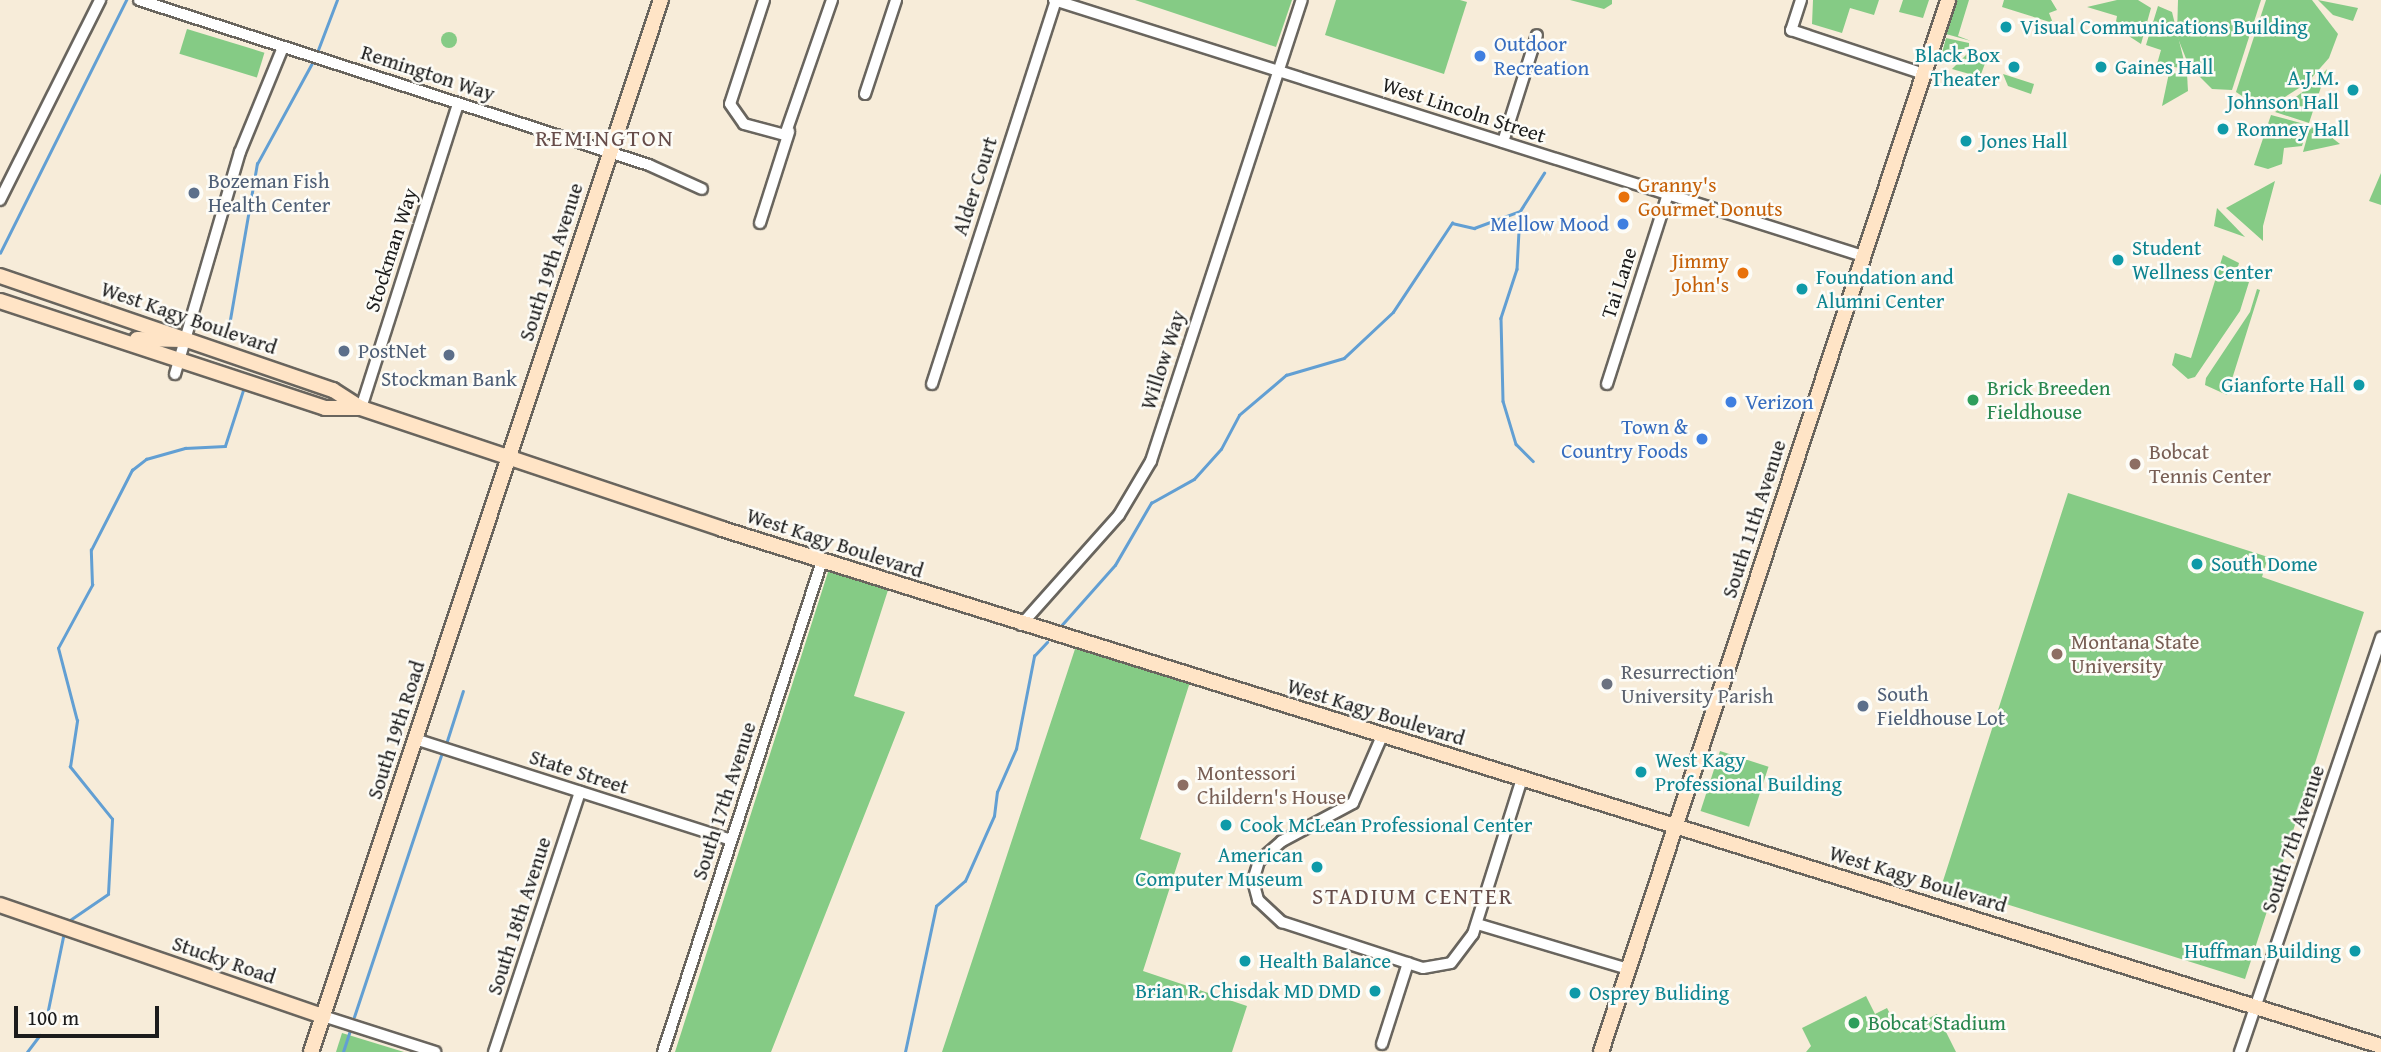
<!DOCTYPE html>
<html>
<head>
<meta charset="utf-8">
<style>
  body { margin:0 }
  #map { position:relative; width:2381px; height:1052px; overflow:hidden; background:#f7ecd9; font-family:"Gentium Book Plus",serif }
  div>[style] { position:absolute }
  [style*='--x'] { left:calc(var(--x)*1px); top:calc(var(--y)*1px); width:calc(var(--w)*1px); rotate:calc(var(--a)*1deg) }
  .green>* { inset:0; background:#85cb85; transform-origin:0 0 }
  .round { border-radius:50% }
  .stream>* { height:2.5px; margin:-1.25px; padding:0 1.25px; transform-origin:1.25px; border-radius:1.25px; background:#629fd3 }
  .roads { filter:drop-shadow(2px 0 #69655e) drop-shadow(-2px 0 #69655e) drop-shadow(0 2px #69655e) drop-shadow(0 -2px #69655e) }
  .street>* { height:10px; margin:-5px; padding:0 5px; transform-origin:5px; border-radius:5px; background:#fff }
  .secondary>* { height:14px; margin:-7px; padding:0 7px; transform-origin:7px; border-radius:7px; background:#ffe4c6 }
  .dots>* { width:19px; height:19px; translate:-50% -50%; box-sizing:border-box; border:4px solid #fdfcf7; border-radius:50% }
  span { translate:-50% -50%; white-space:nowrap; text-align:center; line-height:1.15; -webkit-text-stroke:5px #fdfcf7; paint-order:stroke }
  .culture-label { font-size:21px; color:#0d838f }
  .left { translate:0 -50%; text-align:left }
  .right { translate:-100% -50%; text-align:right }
  .shop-label { font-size:21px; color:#366cbe }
  .street-label { font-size:21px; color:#1c1c1c }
  .service-label { font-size:21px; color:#4e5e75 }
  .food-label { font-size:21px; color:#c56008 }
  .leisure-label { font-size:21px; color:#27864d }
  .education-label { font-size:21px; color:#785e54 }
  .worship-label { font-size:21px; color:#5b616d }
  .neighbourhood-label { font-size:23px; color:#664c49; letter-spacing:2px }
  .scale { position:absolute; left:14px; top:1006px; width:145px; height:32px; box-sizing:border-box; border:4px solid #1c1c1c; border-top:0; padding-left:9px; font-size:21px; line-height:24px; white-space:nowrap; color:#1c1c1c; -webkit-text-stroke:5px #fdfcf7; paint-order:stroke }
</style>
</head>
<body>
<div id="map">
  <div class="green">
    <i style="clip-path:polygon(1135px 0,1292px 0,1276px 47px)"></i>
    <i style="clip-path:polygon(1336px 0,1460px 0,1467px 2px,1444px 74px,1325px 35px)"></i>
    <i style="clip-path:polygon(1570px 0,1612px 0,1612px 4px,1604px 9px)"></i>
    <i style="clip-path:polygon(1813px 0,1879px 0,1874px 15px,1850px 8px,1842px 33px,1812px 24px)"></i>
    <i style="clip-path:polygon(1903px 0,1929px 0,1923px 18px,1899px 12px)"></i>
    <i style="clip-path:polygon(1957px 0,1969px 0,1958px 36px,1971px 41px,1946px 34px)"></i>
    <i style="clip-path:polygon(2004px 0,2051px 0,2057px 10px,2049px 13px,2053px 23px,2002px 7px)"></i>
    <i style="clip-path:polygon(2117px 0,2138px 0,2151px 8px,2141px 44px,2115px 27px,2117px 16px,2087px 7px)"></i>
    <i style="clip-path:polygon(2178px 0,2261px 0,2232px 90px,2212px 89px,2189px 66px,2177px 36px)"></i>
    <i style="clip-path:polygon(2266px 0,2312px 0,2338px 34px,2329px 58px,2307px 83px,2285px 97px,2251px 102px,2236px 92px)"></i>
    <i style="clip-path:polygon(2318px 0,2358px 8px,2353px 21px,2333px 15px)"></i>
    <i style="clip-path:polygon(2158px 6px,2172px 12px,2186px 69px,2157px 64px,2161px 50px,2146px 45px)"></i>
    <i style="left:187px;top:29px;width:81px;height:26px;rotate:17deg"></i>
    <i class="round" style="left:441px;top:32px;width:16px;height:16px"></i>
    <i style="clip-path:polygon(1946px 38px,1969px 43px,1969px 48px,1942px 53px)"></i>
    <i style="clip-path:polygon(1967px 54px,1987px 58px,1980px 77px,1952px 69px)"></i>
    <i style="clip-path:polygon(2327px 69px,2309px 123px,2275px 112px,2315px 83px)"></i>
    <i style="clip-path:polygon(2169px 73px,2187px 74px,2188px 91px,2162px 106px)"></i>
    <i style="clip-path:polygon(2003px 74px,2034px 84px,2031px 94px,2008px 86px)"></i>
    <i style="clip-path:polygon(2271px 115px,2308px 125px,2302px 146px,2284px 148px,2282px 164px,2268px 169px,2254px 165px)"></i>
    <i style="clip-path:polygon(2310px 127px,2322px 130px,2340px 144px,2303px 152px)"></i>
    <i style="clip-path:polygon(2381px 173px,2381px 205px,2369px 201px)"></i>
    <i style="clip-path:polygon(2275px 181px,2263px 226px,2263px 241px,2226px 208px)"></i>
    <i style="clip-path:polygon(2217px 208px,2245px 237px,2214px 226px)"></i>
    <i style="clip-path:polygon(2223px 255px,2239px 263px,2235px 278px,2249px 282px,2240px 311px,2195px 377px,2188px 379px,2172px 365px,2175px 353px,2191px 358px)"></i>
    <i style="clip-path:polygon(2257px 289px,2260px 290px,2227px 395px,2205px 385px,2206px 378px,2250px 312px)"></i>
    <i style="clip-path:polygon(2068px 493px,2268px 557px,2262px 577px,2364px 612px,2245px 979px,1942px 884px)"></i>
    <i style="clip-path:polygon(829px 569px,889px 587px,854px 696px,905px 712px,771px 1052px,675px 1052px)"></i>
    <i style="clip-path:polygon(1076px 646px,1190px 682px,1140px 839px,1181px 853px,1143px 971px,1247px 1006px,1232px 1052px,942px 1052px)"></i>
    <i style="left:1720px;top:751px;width:51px;height:63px;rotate:18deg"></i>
    <i style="clip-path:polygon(1866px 996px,1875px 1014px,1887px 1008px,1900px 1033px,1937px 1014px,1956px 1052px,1806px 1052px,1811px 1046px,1802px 1028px)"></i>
    <i style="clip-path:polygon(342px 1033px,404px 1052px,336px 1052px)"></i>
  </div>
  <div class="stream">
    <i style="--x:318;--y:50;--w:53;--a:-69.2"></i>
    <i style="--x:1520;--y:212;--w:57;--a:93"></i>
    <i style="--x:1517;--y:269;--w:52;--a:108.1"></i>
    <i style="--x:1501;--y:318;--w:83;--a:88.6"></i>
    <i style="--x:1503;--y:401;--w:45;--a:73.2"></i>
    <i style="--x:1516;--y:444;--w:24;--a:45"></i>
    <i style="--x:0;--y:253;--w:283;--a:-63.5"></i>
    <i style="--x:227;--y:337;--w:176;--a:-80.2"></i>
    <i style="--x:257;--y:164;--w:115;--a:-61.4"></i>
    <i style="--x:1059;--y:628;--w:84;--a:-48.4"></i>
    <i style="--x:1115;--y:565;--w:72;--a:-59.9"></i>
    <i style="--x:1151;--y:503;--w:49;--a:-29.2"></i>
    <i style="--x:1194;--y:479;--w:40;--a:-48"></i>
    <i style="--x:1221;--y:449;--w:38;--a:-62"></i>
    <i style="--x:1239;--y:415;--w:62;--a:-40.4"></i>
    <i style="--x:1286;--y:375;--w:60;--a:-16.3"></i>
    <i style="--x:1344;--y:358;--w:67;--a:-43.2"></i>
    <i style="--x:1393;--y:312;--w:107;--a:-56.5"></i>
    <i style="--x:1452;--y:223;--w:23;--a:13"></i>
    <i style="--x:1474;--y:228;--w:49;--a:-20.3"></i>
    <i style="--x:1520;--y:211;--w:45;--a:-57.7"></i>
    <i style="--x:447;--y:741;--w:52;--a:-72.3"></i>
    <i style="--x:70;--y:920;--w:46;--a:-34.4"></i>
    <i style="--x:108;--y:894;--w:75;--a:-86.9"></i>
    <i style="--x:112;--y:819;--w:67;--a:-128.9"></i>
    <i style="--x:70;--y:767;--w:47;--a:-81.3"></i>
    <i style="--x:77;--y:721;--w:75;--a:-104.6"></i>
    <i style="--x:58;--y:648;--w:72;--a:-61.6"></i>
    <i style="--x:92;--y:585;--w:35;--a:-92"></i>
    <i style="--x:91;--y:550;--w:90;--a:-62.9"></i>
    <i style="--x:132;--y:470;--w:18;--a:-38"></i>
    <i style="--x:146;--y:459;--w:41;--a:-15.8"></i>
    <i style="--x:185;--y:448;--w:40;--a:-2.9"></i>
    <i style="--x:225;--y:446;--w:62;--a:-72.1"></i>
    <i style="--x:48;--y:1010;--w:75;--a:-78.4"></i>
    <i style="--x:354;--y:1017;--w:275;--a:-71.6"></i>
    <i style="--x:27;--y:1052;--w:21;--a:-53"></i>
    <i style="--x:343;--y:1052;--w:20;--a:-72"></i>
    <i style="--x:905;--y:1052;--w:149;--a:-78"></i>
    <i style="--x:936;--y:906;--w:38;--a:-41"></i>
    <i style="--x:965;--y:881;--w:71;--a:-66"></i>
    <i style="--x:994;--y:816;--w:24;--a:-83"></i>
    <i style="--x:997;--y:792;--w:47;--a:-66.2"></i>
    <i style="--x:1016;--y:749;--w:95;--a:-79"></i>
    <i style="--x:1034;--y:656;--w:19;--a:-47"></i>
  </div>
  <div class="roads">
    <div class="street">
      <i style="--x:139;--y:0;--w:536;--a:17.93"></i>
      <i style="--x:649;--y:165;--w:58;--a:24.4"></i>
      <i style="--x:764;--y:0;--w:109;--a:108.1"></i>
      <i style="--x:730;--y:104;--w:24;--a:55"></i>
      <i style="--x:744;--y:124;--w:42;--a:15"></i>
      <i style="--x:785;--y:135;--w:143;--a:-70.8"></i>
      <i style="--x:1054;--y:0;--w:849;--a:17.56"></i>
      <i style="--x:1801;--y:0;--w:32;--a:108"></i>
      <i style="--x:1791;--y:30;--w:140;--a:18.3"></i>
      <i style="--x:865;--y:94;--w:99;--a:-71.7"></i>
      <i style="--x:1503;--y:142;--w:112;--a:-72.4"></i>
      <i style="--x:0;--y:200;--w:224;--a:-63.4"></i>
      <i style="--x:760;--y:223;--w:96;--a:-72.3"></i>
      <i style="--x:175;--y:374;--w:231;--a:-73.7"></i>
      <i style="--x:240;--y:152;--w:113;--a:-67.7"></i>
      <i style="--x:932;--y:384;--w:403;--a:-72.1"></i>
      <i style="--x:1607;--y:384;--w:200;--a:-72.2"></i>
      <i style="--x:361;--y:408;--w:319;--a:-72.3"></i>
      <i style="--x:1021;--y:625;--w:147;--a:-48.3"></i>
      <i style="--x:1119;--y:515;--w:63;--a:-59.3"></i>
      <i style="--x:1151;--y:461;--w:485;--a:-71.9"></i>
      <i style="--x:1382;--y:736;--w:73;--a:113.4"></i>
      <i style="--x:1353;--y:803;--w:81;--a:151.8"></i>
      <i style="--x:1282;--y:841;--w:30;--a:139"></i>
      <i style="--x:1259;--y:861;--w:21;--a:107"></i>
      <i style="--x:1253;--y:881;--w:20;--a:75"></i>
      <i style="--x:1258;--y:900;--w:33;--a:43"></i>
      <i style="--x:1282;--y:922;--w:148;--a:18.1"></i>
      <i style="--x:1423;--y:968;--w:28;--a:-10"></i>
      <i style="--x:1451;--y:963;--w:36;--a:-53"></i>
      <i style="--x:1473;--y:934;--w:163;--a:-72.5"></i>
      <i style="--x:415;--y:739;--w:332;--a:17.7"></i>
      <i style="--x:1477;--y:924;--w:158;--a:16.6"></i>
      <i style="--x:323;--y:1016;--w:118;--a:17.8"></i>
      <i style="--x:1382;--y:1044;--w:85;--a:-72.2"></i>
      <i style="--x:494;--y:1052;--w:274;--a:-71.7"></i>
      <i style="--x:663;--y:1052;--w:516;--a:-72.06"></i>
      <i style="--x:2240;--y:1052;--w:438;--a:-71.2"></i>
    </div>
    <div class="secondary">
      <i style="--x:0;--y:276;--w:352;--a:18.9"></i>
      <i style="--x:333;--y:390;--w:33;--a:33"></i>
      <i style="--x:361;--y:408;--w:381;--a:18.5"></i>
      <i style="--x:722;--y:529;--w:1738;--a:17.31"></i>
      <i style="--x:0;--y:301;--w:342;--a:18.2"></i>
      <i style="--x:325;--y:408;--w:34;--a:0"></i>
      <i style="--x:137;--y:339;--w:46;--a:1.2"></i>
      <i style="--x:0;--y:905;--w:342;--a:19"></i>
      <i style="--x:311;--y:1052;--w:1109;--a:-71.6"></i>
      <i style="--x:1601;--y:1052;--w:1108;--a:-71.74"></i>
    </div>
  </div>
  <div class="dots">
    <i style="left:2006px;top:27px;background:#0f9aa8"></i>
    <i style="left:1480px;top:56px;background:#3f7fe0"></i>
    <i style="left:2014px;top:67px;background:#0f9aa8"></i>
    <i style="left:2101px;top:67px;background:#0f9aa8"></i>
    <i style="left:2353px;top:90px;background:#0f9aa8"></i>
    <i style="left:2223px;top:129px;background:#0f9aa8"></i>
    <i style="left:1966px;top:141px;background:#0f9aa8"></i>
    <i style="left:194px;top:193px;background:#5c6f8a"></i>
    <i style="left:1624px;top:197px;background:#e8710a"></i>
    <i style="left:1623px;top:224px;background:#3f7fe0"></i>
    <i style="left:2118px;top:260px;background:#0f9aa8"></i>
    <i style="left:1743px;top:273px;background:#e8710a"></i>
    <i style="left:1802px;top:289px;background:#0f9aa8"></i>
    <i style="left:344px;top:351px;background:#5c6f8a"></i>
    <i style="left:449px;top:355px;background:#5c6f8a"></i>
    <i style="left:2359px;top:385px;background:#0f9aa8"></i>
    <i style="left:1973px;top:400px;background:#2e9e5b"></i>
    <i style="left:1731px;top:402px;background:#3f7fe0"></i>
    <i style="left:1702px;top:439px;background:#3f7fe0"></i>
    <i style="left:2135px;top:464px;background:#8d6e63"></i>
    <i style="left:2197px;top:564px;background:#0f9aa8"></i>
    <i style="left:2057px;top:654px;background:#8d6e63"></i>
    <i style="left:1607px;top:684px;background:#6b7280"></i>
    <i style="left:1863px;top:706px;background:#5c6f8a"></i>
    <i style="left:1641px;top:772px;background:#0f9aa8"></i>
    <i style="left:1183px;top:785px;background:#8d6e63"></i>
    <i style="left:1226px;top:825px;background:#0f9aa8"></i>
    <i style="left:1317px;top:867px;background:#0f9aa8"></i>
    <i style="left:2355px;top:951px;background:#0f9aa8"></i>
    <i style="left:1245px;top:961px;background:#0f9aa8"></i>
    <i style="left:1375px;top:991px;background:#0f9aa8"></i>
    <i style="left:1575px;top:993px;background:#0f9aa8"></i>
    <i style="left:1854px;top:1023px;background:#2e9e5b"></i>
  </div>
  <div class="culture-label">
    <span class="left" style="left:2020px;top:27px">Visual Communications Building</span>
    <span class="right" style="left:2000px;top:67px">Black Box<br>Theater</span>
    <span class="left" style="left:2115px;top:67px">Gaines Hall</span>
    <span class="right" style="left:2339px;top:90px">A.J.M.<br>Johnson Hall</span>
    <span class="left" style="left:2237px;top:129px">Romney Hall</span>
    <span class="left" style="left:1980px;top:141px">Jones Hall</span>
    <span class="left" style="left:2132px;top:260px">Student<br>Wellness Center</span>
    <span class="left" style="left:1816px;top:289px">Foundation and<br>Alumni Center</span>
    <span class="right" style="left:2345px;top:385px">Gianforte Hall</span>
    <span class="left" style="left:2211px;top:564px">South Dome</span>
    <span class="left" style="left:1655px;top:772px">West Kagy<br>Professional Building</span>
    <span class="left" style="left:1240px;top:825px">Cook McLean Professional Center</span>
    <span class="right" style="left:1303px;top:867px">American<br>Computer Museum</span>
    <span class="right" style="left:2341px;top:951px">Huffman Building</span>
    <span class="left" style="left:1259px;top:961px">Health Balance</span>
    <span class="right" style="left:1361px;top:991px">Brian R. Chisdak MD DMD</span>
    <span class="left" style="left:1589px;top:993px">Osprey Buliding</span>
  </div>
  <div class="shop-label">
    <span class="left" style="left:1494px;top:56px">Outdoor<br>Recreation</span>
    <span class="right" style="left:1609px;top:224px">Mellow Mood</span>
    <span class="left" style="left:1745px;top:402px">Verizon</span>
    <span class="right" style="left:1688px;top:439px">Town &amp;<br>Country Foods</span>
  </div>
  <div class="street-label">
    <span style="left:428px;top:73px;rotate:18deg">Remington Way</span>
    <span style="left:1464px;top:110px;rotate:18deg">West Lincoln Street</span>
    <span style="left:975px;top:186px;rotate:-72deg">Alder Court</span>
    <span style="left:391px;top:250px;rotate:-72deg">Stockman Way</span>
    <span style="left:551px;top:262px;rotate:-72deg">South 19th Avenue</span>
    <span style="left:1619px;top:283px;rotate:-72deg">Tai Lane</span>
    <span style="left:189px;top:318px;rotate:19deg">West Kagy Boulevard</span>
    <span style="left:1163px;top:360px;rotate:-72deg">Willow Way</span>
    <span style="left:1754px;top:519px;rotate:-72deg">South 11th Avenue</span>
    <span style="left:835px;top:543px;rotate:18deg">West Kagy Boulevard</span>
    <span style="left:1376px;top:712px;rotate:17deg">West Kagy Boulevard</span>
    <span style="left:396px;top:730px;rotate:-72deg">South 19th Road</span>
    <span style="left:579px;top:772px;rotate:18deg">State Street</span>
    <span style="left:724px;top:801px;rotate:-72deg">South 17th Avenue</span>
    <span style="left:2293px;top:839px;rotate:-71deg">South 7th Avenue</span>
    <span style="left:1918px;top:879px;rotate:17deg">West Kagy Boulevard</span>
    <span style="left:519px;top:916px;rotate:-72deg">South 18th Avenue</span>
    <span style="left:224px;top:960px;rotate:19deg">Stucky Road</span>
  </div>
  <div class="service-label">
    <span class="left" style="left:208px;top:193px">Bozeman Fish<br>Health Center</span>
    <span class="left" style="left:358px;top:351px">PostNet</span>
    <span style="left:449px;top:379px">Stockman Bank</span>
    <span class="left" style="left:1877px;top:706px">South<br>Fieldhouse Lot</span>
  </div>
  <div class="food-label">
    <span class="left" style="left:1638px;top:197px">Granny's<br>Gourmet Donuts</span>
    <span class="right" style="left:1729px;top:273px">Jimmy<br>John's</span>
  </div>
  <div class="leisure-label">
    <span class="left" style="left:1987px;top:400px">Brick Breeden<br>Fieldhouse</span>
    <span class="left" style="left:1868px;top:1023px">Bobcat Stadium</span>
  </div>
  <div class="education-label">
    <span class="left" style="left:2149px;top:464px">Bobcat<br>Tennis Center</span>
    <span class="left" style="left:2071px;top:654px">Montana State<br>University</span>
    <span class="left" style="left:1197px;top:785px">Montessori<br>Childern's House</span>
  </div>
  <div class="worship-label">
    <span class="left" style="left:1621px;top:684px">Resurrection<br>University Parish</span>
  </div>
  <div class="neighbourhood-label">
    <span style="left:605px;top:138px">REMINGTON</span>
    <span style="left:1413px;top:896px">STADIUM CENTER</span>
  </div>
  <div class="scale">100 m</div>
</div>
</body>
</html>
